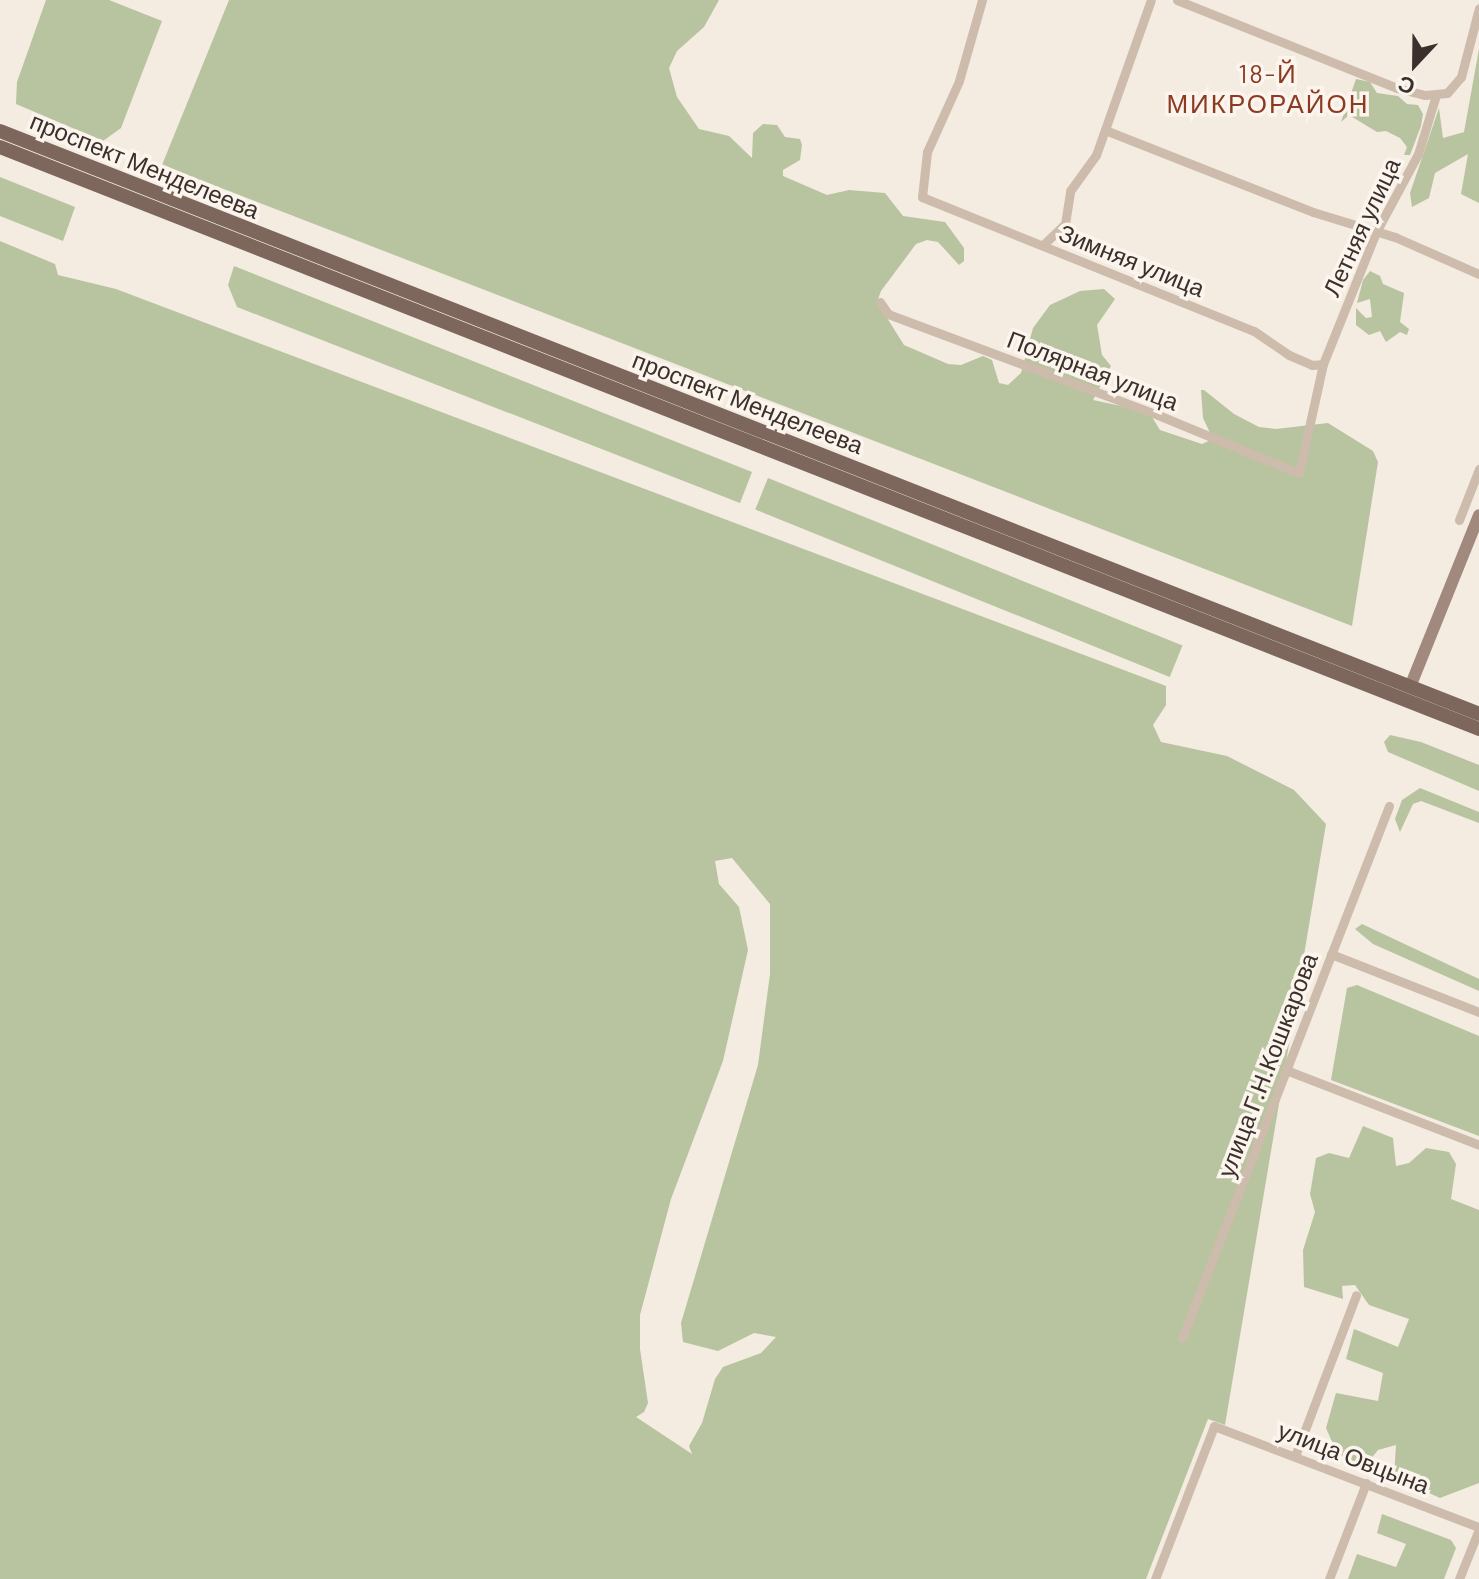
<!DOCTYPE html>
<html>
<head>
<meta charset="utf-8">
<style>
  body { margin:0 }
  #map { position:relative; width:1479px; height:1579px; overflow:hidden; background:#f4ebe1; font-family:Barlow,sans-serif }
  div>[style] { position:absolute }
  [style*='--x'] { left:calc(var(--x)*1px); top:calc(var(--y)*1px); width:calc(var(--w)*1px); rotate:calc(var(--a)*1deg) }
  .green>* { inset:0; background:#b8c4a0; transform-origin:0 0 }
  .minor>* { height:9px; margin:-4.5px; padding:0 4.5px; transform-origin:4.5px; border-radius:4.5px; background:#cdbbac }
  .secondary>* { height:12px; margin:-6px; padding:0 6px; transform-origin:6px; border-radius:6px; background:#a18a7d }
  .primary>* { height:14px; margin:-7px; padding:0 7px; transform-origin:7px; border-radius:7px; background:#7d675c }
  span { translate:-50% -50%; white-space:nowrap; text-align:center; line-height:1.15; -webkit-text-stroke:7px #fbf5ee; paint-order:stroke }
  .street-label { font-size:24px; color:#3b302b }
  .neighbourhood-label { font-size:26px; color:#8c3b22; letter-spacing:2px }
  .north { position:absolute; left:1375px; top:24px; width:80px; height:80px; -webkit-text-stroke:6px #fbf5ee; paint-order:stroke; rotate:202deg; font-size:22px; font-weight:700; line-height:32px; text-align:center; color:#3b302b }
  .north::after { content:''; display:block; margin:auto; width:28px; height:36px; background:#3b302b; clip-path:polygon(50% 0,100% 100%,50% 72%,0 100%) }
</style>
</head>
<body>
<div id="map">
  <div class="green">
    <i style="clip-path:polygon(46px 0,109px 0,162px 21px,121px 128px,103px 141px,16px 104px,17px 82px)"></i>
    <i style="clip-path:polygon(229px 0,719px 0,704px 27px,677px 51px,669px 68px,677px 97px,699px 129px,729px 136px,752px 158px,753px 133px,763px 124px,777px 125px,785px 137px,800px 139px,802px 145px,800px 160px,783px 170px,783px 176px,827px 195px,849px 190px,885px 193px,903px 216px,945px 222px,964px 248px,964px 261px,959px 265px,938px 242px,927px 240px,916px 244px,881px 291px,877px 302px,904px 345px,948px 364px,961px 365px,983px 356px,992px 360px,999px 383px,1008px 385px,1021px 373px,1033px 328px,1050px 305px,1080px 291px,1104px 289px,1115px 299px,1097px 325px,1102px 355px,1111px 366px,1093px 400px,1149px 412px,1160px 430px,1202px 444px,1213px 439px,1203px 418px,1201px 390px,1204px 390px,1234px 414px,1259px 427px,1276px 429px,1328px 423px,1373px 451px,1378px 462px,1352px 626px,162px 165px)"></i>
    <i style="clip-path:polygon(1479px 49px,1479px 203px,1461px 194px,1468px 154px,1435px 173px,1429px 198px,1412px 207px,1410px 193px,1439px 108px,1443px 138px,1464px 132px)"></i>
    <i style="clip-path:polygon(1356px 79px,1370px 82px,1377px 93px,1398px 96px,1407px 104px,1418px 105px,1423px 114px,1421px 126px,1410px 155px,1404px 155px,1407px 147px,1400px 138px,1386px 131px,1377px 132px,1349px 115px,1341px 122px)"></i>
    <i style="clip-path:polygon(0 177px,75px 207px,63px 241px,0 216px)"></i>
    <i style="clip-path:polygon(evenodd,0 241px,55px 264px,58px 275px,116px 289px,1166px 686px,1166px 705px,1153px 725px,1161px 742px,1227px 756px,1294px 790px,1326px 824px,1225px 1425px,1208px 1419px,1146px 1579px,0 1579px,0 241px,732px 858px,770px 904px,770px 974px,758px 1065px,681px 1323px,683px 1342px,718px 1351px,754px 1333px,776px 1337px,761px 1353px,723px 1367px,715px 1379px,702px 1423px,689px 1446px,692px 1454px,636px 1417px,644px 1412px,648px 1403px,640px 1349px,640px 1315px,671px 1199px,723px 1061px,748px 950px,739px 907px,719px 884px,715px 861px,732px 858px)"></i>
    <i style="clip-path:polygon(234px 266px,752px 472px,740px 503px,237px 307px,228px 285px)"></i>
    <i style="clip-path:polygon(1370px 271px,1380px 276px,1383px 284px,1404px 293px,1400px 322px,1409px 329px,1407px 335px,1400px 332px,1386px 342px,1380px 331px,1369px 335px,1356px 325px,1356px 308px,1366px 318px,1372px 317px,1370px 299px,1357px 303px,1363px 280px)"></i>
    <i style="left:768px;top:478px;width:447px;height:34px;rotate:22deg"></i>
    <i style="clip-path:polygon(1390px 735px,1421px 742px,1479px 765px,1479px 791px,1388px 752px,1384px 742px)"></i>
    <i style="clip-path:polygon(1420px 788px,1479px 812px,1479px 823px,1421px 801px,1413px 804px,1400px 832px,1395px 819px,1402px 800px)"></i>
    <i style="clip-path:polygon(1362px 924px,1479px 979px,1479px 991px,1373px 944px,1355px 929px)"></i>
    <i style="clip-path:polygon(1357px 985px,1479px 1036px,1479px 1136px,1331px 1080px,1347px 988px)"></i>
    <i style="clip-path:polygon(1363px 1126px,1393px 1138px,1396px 1166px,1409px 1163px,1426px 1148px,1449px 1152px,1456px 1164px,1451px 1199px,1479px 1210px,1479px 1483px,1440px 1498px,1394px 1477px,1396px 1445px,1378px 1450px,1365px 1466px,1339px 1458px,1326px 1428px,1336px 1393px,1378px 1401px,1383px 1373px,1346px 1359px,1354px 1329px,1398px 1347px,1409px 1319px,1369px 1305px,1355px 1285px,1342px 1286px,1343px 1299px,1304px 1287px,1303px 1250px,1315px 1212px,1310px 1194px,1316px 1158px,1329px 1153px,1349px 1158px)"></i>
    <i style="clip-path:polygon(1382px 1514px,1451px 1540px,1456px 1548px,1444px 1579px,1348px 1579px,1357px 1554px,1396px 1567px,1406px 1544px,1377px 1533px)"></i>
  </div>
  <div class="minor">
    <i style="--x:982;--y:0;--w:84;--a:105.9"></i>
    <i style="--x:959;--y:81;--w:78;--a:114.3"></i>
    <i style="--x:927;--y:152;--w:45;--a:96.3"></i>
    <i style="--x:922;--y:197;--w:358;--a:22"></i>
    <i style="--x:1254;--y:331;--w:42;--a:34.4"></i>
    <i style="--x:1289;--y:355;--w:25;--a:23"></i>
    <i style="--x:1312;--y:365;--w:11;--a:-5"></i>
    <i style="--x:1177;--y:0;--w:237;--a:21.8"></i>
    <i style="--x:1397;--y:88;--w:29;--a:14"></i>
    <i style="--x:1425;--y:95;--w:22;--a:-5"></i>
    <i style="--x:1447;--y:93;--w:21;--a:-49"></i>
    <i style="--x:1461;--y:77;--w:71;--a:-75.4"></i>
    <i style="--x:1105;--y:130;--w:224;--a:21.5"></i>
    <i style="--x:1313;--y:212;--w:86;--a:17"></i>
    <i style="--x:1395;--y:237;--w:92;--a:23.8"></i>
    <i style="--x:1043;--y:245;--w:30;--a:-44"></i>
    <i style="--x:1065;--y:224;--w:33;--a:-81"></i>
    <i style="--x:1070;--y:191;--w:44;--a:-54.2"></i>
    <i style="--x:1096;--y:155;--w:164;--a:-70.5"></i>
    <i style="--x:880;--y:302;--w:14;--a:56"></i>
    <i style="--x:888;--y:314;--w:288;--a:20.5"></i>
    <i style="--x:1158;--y:415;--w:152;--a:22.4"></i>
    <i style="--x:1299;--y:473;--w:112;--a:-77.6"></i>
    <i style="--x:1323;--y:364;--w:142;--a:-68.1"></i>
    <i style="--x:1376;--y:232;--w:89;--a:-61.7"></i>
    <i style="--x:1418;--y:154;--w:62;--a:-73"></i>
    <i style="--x:1459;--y:520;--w:55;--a:-68.6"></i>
    <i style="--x:1331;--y:954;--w:159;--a:21.4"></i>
    <i style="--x:1286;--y:1070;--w:207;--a:21.2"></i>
    <i style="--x:1182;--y:1338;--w:571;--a:-68.74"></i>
    <i style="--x:1295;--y:1456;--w:172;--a:-69.2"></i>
    <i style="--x:1155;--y:1579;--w:164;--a:-68.9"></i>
    <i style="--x:1214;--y:1426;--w:284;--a:20.9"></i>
    <i style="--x:1329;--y:1579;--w:103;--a:-68.9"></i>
    <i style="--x:1459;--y:1579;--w:54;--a:-68.2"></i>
  </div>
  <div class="secondary">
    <i style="--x:1410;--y:687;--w:185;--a:-68.1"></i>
  </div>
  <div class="primary">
    <i style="--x:0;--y:131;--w:1590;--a:21.51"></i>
    <i style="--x:0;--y:147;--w:1589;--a:21.48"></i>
  </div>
  <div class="street-label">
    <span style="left:145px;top:165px;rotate:22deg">проспект Менделеева</span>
    <span style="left:1361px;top:227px;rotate:-65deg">Летняя улица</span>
    <span style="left:1132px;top:260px;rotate:22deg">Зимняя улица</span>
    <span style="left:1093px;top:370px;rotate:21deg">Полярная улица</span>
    <span style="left:748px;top:402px;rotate:21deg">проспект Менделеева</span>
    <span style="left:1267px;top:1065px;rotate:-69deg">улица Г.Н.Кошкарова</span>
    <span style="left:1354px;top:1457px;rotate:21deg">улица Овцына</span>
  </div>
  <div class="neighbourhood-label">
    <span style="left:1268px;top:88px">18-Й<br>МИКРОРАЙОН</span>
  </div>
  <div class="north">С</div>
</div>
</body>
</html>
